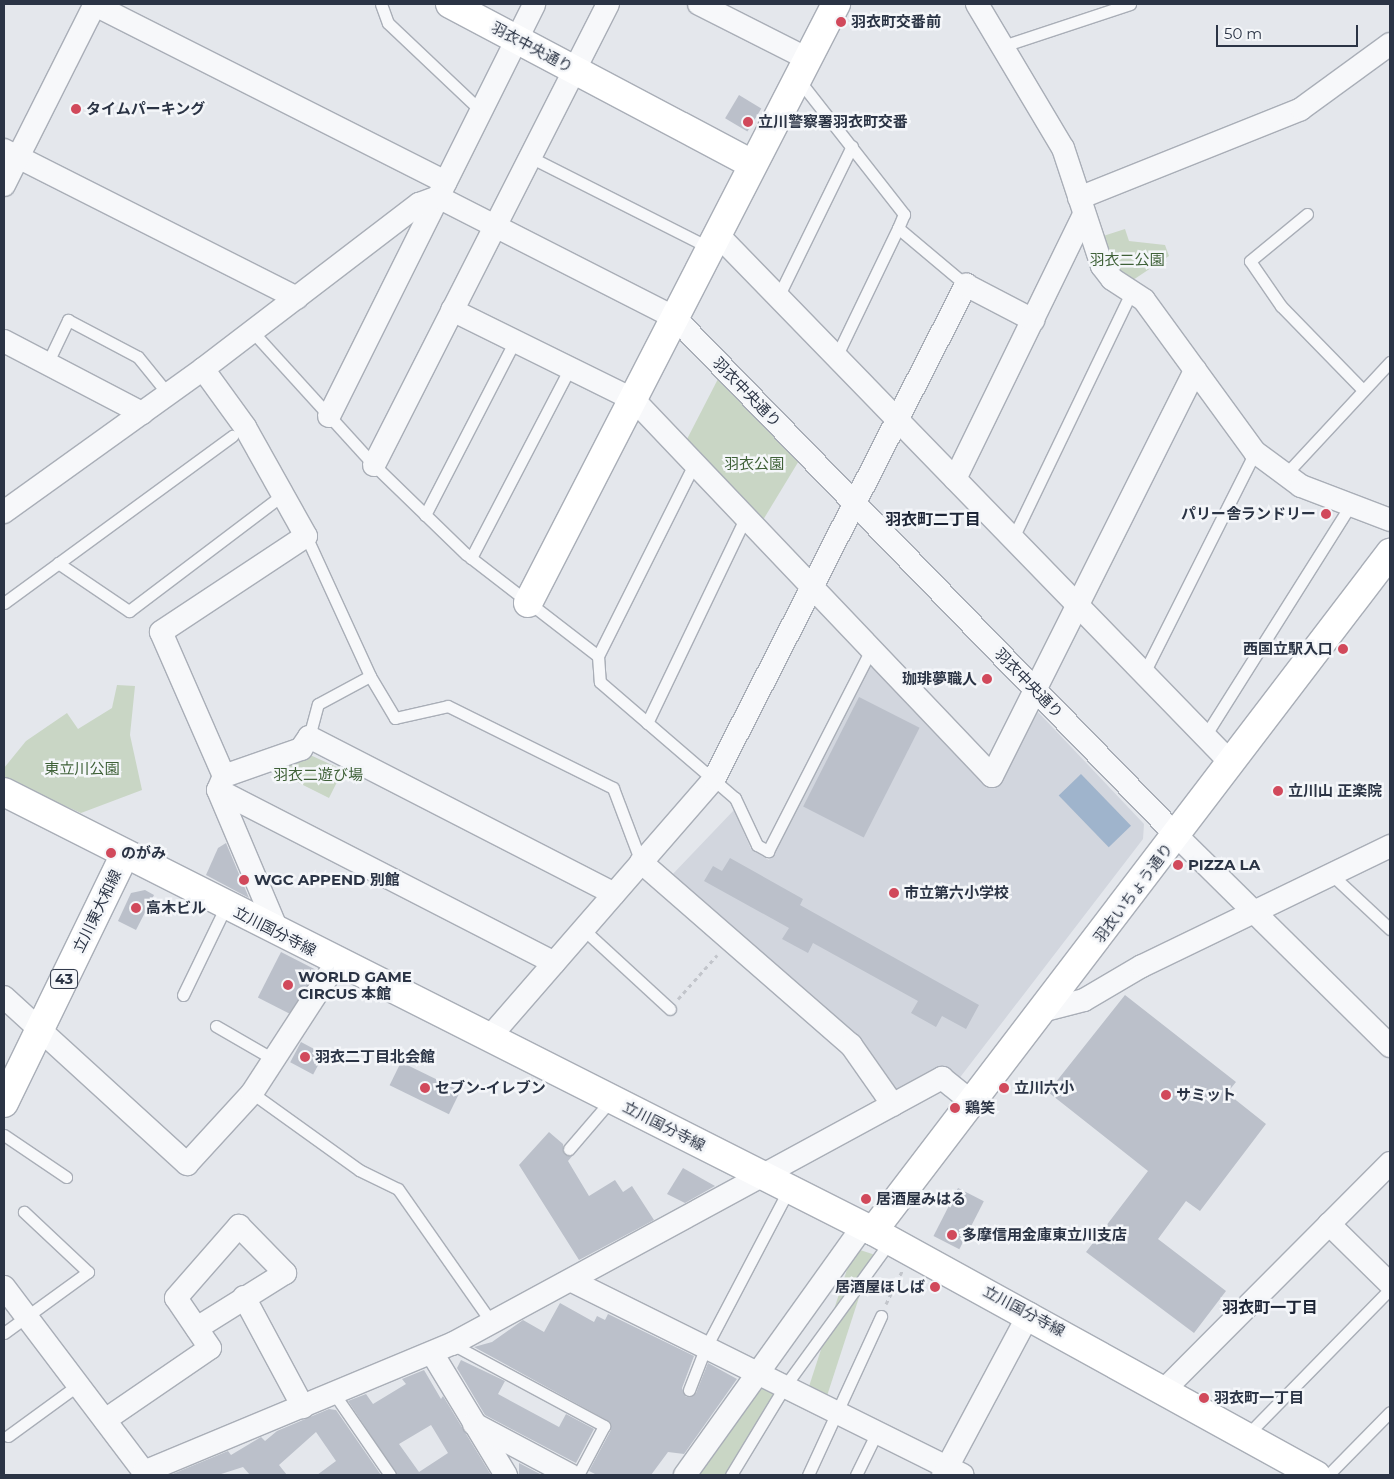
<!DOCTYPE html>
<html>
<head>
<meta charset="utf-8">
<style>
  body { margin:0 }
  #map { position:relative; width:1394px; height:1479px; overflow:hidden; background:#e4e7ec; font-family:Montserrat,"Noto Sans JP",sans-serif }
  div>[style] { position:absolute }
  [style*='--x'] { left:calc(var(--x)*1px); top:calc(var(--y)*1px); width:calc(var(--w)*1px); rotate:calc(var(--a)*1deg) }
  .built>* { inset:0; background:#d2d6de }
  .green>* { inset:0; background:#c9d6c5; transform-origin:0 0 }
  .water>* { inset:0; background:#9fb4cc; transform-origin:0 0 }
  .building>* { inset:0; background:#bbc0ca; transform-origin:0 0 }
  .path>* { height:3px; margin-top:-1.5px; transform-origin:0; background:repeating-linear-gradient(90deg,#c2c5cb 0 4px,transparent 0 8px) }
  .roads { filter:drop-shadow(1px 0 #a9aeb7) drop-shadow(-1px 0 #a9aeb7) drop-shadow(0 1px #a9aeb7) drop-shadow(0 -1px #a9aeb7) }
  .lane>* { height:11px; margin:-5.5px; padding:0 5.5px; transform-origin:5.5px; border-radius:5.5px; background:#f7f8fa }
  .street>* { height:22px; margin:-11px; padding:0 11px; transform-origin:11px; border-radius:11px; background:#f7f8fa }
  .secondary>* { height:28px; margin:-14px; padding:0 14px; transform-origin:14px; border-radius:14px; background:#fff }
  .primary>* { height:28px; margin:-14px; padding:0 14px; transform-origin:14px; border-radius:14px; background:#fff }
  .dots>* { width:14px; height:14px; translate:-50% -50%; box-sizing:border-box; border:2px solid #f4f6f9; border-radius:50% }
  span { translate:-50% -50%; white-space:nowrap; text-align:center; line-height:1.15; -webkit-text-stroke:5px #f4f6f9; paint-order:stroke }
  .shield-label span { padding:1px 4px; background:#f4f6f9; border:1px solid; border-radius:4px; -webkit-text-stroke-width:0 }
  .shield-label { font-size:14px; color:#2b3445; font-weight:700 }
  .poi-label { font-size:15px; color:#2b3445; font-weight:700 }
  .left { translate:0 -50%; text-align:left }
  .right { translate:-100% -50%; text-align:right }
  .street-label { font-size:15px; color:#2b3445 }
  .park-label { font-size:15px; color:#3f6138 }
  .neighbourhood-label { font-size:16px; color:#1d2536; font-weight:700 }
  .frame { position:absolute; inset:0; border:5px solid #2b3445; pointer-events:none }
  .scale { position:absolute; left:1216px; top:25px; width:142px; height:22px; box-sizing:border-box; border:2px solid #2b3445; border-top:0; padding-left:6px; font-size:15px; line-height:18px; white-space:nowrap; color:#2b3445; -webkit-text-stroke:4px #f4f6f9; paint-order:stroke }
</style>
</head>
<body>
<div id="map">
  <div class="built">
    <i style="clip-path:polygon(877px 665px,995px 789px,1038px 712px,1144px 824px,1143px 839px,958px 1080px,902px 1093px,888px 1088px,670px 877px,734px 810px,751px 849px,769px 860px,869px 667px)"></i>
  </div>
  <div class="green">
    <i style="clip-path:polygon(1125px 229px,1129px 241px,1165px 245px,1169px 256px,1130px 282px,1118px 279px,1097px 238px)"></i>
    <i style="clip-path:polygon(719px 377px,800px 459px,760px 525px,685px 443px)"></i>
    <i style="clip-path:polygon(117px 685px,135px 686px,130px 735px,142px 790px,81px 813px,4px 779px,4px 768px,26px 741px,67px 713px,78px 729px,112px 708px)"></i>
    <i style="clip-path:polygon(308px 754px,343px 770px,329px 798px,271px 769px)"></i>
    <i style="left:854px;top:1248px;width:20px;height:148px;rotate:18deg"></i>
    <i style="clip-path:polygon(758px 1380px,778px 1392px,726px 1475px,693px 1475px)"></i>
  </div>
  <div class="water">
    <i style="left:1081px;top:774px;width:72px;height:31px;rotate:46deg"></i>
  </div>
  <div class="building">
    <i style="left:739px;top:95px;width:26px;height:27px;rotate:31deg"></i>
    <i style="left:859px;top:697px;width:68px;height:123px;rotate:27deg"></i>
    <i style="clip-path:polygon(226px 843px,249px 898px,206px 875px,218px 848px)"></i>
    <i style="clip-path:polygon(730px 858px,803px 899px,800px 905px,979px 1005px,966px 1029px,942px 1016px,936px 1027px,911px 1013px,918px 1001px,813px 943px,808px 953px,782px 939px,789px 928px,704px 881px,713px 866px,722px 871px)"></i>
    <i style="clip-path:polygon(145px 890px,154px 895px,136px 930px,118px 921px,131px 893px)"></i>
    <i style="left:281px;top:952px;width:39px;height:51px;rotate:27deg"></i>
    <i style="clip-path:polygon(1125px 995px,1236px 1082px,1227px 1093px,1266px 1124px,1200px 1211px,1186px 1201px,1158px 1239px,1226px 1291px,1194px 1333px,1086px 1252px,1148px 1171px,1048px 1092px)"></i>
    <i style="left:301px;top:1042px;width:26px;height:23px;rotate:28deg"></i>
    <i style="left:401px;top:1062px;width:66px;height:26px;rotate:26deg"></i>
    <i style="clip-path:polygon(549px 1132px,563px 1144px,564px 1154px,573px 1155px,568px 1161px,589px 1196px,615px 1180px,623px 1192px,632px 1186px,654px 1220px,579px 1260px,519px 1165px)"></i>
    <i style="clip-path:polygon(683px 1168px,715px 1186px,685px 1203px,667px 1194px)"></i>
    <i style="left:958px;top:1188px;width:29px;height:54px;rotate:27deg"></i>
    <i style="clip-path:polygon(560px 1303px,594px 1322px,597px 1316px,605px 1320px,608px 1314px,694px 1356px,682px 1388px,686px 1397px,696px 1393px,708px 1363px,737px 1379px,684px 1454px,668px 1452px,651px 1475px,597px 1475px,589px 1471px,611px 1430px,610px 1422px,474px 1347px,492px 1342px,523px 1320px,544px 1332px)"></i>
    <i style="clip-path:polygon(461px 1360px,505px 1381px,498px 1394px,559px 1427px,566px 1414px,594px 1429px,576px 1463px,485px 1415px,457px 1368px)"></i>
    <i style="clip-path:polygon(evenodd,424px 1370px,441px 1399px,443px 1396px,491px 1475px,397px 1475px,348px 1401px,366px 1394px,373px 1404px,406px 1384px,402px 1379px,424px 1370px,431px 1425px,448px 1453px,419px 1472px,399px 1444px,431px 1425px)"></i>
    <i style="clip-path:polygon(329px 1409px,336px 1410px,381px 1475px,317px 1475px,336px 1461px,316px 1432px,279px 1465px,287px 1475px,250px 1475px,243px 1467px,218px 1475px,170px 1475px,228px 1451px,231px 1455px,261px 1437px,265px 1441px,277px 1431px)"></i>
    <i style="clip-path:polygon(519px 1463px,542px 1475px,519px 1475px)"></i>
  </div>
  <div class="path">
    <i style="--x:678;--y:999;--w:59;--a:-48.4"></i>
    <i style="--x:886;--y:1304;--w:37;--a:-64"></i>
  </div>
  <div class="roads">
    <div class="lane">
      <i style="--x:381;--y:4;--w:20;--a:70"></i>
      <i style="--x:388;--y:23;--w:128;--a:43.4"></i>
      <i style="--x:1000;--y:47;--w:137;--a:-18.3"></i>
      <i style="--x:798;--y:79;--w:172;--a:51.9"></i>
      <i style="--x:904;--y:214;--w:15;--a:113"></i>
      <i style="--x:898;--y:228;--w:89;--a:40"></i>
      <i style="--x:530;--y:157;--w:202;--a:26.8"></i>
      <i style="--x:1307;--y:214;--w:74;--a:140.5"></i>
      <i style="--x:1250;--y:261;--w:55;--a:55.4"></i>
      <i style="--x:1281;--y:306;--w:117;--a:45.7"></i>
      <i style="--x:778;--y:297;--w:168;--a:-63.9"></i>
      <i style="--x:252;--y:331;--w:181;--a:47.7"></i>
      <i style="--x:374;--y:465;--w:128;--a:44.1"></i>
      <i style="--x:466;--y:554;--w:167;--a:37.7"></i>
      <i style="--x:598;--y:656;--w:26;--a:86"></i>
      <i style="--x:600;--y:682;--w:178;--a:40.7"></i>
      <i style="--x:735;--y:798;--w:52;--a:64.9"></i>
      <i style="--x:757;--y:845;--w:13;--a:29"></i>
      <i style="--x:768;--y:851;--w:226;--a:-62.9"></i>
      <i style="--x:836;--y:357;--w:143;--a:-64.3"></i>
      <i style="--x:47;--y:364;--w:49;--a:-64.5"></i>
      <i style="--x:68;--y:320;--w:79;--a:27.9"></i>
      <i style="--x:138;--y:357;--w:48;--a:51"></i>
      <i style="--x:1284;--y:476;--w:156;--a:-47.1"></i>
      <i style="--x:425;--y:515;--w:196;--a:-62.7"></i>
      <i style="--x:306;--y:536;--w:154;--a:65.4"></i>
      <i style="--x:1013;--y:538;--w:274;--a:-64.3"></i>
      <i style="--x:471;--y:558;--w:214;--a:-62.5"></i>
      <i style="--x:58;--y:563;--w:86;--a:34.1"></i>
      <i style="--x:129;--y:611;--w:184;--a:-37.1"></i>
      <i style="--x:4;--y:603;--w:283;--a:-36.2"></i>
      <i style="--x:598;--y:656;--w:215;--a:-63.4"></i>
      <i style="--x:1144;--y:673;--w:247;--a:-63.3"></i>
      <i style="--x:647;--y:723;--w:227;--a:-64.4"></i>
      <i style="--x:1205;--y:736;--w:272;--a:-57.8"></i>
      <i style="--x:309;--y:737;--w:34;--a:-75"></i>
      <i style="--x:318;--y:704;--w:59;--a:-28.3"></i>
      <i style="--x:370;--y:676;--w:49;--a:59.2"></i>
      <i style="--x:395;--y:718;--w:54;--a:-12.8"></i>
      <i style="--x:448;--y:706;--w:184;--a:26.4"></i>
      <i style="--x:613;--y:788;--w:79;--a:69.3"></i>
      <i style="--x:1332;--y:875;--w:79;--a:43"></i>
      <i style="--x:583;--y:929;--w:118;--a:42.6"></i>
      <i style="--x:183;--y:995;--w:99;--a:-64.2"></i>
      <i style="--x:216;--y:1026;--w:66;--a:30.1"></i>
      <i style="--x:252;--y:1093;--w:132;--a:35.7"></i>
      <i style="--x:359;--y:1170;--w:43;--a:26"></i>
      <i style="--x:398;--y:1189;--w:162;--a:55"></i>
      <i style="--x:4;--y:1135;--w:75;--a:34.1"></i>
      <i style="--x:569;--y:1149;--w:65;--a:-49.4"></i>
      <i style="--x:4;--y:1333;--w:104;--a:-36"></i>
      <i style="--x:88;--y:1272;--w:88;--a:-136.8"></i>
      <i style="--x:452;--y:1344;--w:173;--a:28.3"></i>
      <i style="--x:604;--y:1426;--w:55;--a:118"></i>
      <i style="--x:689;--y:1390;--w:44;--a:-68.7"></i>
      <i style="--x:705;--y:1349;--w:181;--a:-62.3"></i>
      <i style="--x:335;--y:1395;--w:97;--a:55.5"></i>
      <i style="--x:8;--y:1436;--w:87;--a:-36.1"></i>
      <i style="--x:1246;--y:1436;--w:206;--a:-45.6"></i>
      <i style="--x:731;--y:1475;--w:104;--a:-58.8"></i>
      <i style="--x:785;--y:1386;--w:180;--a:-54"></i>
      <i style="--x:808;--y:1475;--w:175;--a:-65.3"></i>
      <i style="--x:856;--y:1475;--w:50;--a:-63.9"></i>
      <i style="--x:1328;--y:1475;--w:88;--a:-45.5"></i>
    </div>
    <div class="street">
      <i style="--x:93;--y:4;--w:395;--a:26.8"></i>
      <i style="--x:699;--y:4;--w:122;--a:26.8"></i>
      <i style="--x:977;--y:4;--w:168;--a:59.2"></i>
      <i style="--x:1063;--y:148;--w:124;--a:71.7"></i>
      <i style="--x:1102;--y:266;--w:16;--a:52"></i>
      <i style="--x:1112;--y:279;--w:38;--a:33"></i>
      <i style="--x:1144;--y:300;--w:188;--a:53.9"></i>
      <i style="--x:1255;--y:452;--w:57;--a:36.5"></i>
      <i style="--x:1301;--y:486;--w:95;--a:20.9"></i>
      <i style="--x:4;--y:150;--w:328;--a:26.8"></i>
      <i style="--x:4;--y:185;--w:203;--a:-63.3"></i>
      <i style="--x:1079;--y:198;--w:239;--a:-21.8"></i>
      <i style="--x:1301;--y:109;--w:110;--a:-36.1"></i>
      <i style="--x:717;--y:234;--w:738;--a:45.82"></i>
      <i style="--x:452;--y:310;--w:203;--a:26.3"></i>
      <i style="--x:634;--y:400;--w:519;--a:46.4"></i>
      <i style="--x:992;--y:776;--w:454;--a:-63.4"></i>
      <i style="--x:4;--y:341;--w:156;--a:27.6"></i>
      <i style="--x:203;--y:369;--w:72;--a:54.1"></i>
      <i style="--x:245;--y:427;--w:125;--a:60.8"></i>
      <i style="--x:306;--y:536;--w:174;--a:146.5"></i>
      <i style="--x:161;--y:632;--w:157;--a:66.4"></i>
      <i style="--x:224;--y:776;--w:15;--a:113"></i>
      <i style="--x:218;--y:790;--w:154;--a:67.1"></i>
      <i style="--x:329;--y:416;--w:460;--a:-63.5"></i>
      <i style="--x:374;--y:465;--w:517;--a:-63.09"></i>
      <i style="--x:955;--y:479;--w:294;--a:-64"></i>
      <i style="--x:4;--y:512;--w:245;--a:-35.7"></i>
      <i style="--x:203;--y:369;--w:272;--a:-37.4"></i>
      <i style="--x:419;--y:204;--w:20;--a:-20"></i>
      <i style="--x:438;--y:197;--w:266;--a:27"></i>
      <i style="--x:675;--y:318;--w:721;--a:45.9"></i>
      <i style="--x:1177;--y:836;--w:299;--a:44.6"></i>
      <i style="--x:224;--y:776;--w:82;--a:-19.3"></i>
      <i style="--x:301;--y:749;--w:14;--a:-56"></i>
      <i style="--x:309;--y:737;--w:343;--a:27.2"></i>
      <i style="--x:218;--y:790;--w:378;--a:27.2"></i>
      <i style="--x:641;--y:862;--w:279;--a:41.1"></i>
      <i style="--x:851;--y:1045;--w:73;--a:55"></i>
      <i style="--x:4;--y:997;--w:248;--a:42.4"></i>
      <i style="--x:187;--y:1164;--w:96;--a:-47.5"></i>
      <i style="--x:252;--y:1093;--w:156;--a:-57"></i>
      <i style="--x:1045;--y:1010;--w:40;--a:-14.4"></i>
      <i style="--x:1084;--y:1000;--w:67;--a:-30.4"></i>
      <i style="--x:1142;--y:966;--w:276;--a:-25.8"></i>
      <i style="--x:488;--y:1039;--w:344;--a:-49"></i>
      <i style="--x:714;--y:779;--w:555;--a:-62.97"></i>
      <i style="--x:966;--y:285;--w:76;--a:27.6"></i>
      <i style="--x:1329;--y:1224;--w:86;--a:44.5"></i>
      <i style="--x:572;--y:1281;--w:436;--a:26.4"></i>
      <i style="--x:4;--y:1287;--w:236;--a:52.9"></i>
      <i style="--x:244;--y:1297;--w:125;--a:61.8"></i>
      <i style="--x:432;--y:1353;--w:143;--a:58.8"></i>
      <i style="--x:1165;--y:1389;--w:319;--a:-45.1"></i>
      <i style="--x:105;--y:1420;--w:127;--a:-34.4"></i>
      <i style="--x:210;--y:1348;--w:60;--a:-124.2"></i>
      <i style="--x:176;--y:1298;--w:96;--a:-48.8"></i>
      <i style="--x:239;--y:1226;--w:66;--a:45.6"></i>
      <i style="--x:285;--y:1273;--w:104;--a:148"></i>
      <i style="--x:474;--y:1424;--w:109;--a:28"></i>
      <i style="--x:144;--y:1472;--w:334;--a:-22.6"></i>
      <i style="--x:452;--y:1344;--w:558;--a:-28.5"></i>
      <i style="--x:942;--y:1078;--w:38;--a:39"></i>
      <i style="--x:685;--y:1475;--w:306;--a:-54.4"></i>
      <i style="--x:943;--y:1475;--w:183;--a:-61.9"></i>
    </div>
    <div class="secondary">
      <i style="--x:450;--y:4;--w:342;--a:27.9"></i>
      <i style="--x:528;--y:603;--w:674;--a:-62.79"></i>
      <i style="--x:4;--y:792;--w:974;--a:26.8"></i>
      <i style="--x:873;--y:1231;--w:506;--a:28.85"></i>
      <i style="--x:873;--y:1231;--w:853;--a:-52.67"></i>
    </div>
    <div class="primary">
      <i style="--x:4;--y:1103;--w:277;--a:-64.1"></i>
    </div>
  </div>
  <div class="dots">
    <i style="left:841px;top:22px;background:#d1495b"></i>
    <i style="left:76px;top:109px;background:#d1495b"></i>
    <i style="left:748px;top:122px;background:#d1495b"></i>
    <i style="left:1326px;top:514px;background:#d1495b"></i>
    <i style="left:1343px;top:649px;background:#d1495b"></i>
    <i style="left:987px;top:679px;background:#d1495b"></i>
    <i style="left:1278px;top:791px;background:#d1495b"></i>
    <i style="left:111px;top:853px;background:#d1495b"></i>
    <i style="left:1178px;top:865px;background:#d1495b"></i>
    <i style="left:244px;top:880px;background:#d1495b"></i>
    <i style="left:894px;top:893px;background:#d1495b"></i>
    <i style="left:136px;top:908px;background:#d1495b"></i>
    <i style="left:288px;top:985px;background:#d1495b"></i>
    <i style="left:305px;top:1057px;background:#d1495b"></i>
    <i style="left:425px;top:1088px;background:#d1495b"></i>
    <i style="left:1004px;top:1088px;background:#d1495b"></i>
    <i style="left:1166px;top:1095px;background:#d1495b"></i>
    <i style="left:955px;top:1108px;background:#d1495b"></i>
    <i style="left:866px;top:1199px;background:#d1495b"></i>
    <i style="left:952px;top:1235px;background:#d1495b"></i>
    <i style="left:935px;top:1287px;background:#d1495b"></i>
    <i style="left:1204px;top:1398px;background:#d1495b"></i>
  </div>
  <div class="shield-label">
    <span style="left:64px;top:979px">43</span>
  </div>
  <div class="poi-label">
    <span class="left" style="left:851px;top:22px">羽衣町交番前</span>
    <span class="left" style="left:86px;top:109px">タイムパーキング</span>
    <span class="left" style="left:758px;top:122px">立川警察署羽衣町交番</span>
    <span class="right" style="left:1316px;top:514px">パリー舎ランドリー</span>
    <span class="right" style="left:1333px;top:649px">西国立駅入口</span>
    <span class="right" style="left:977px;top:679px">珈琲夢職人</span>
    <span class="left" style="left:1288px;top:791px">立川山 正楽院</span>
    <span class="left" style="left:121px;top:853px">のがみ</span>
    <span class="left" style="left:1188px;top:865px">PIZZA LA</span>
    <span class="left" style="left:254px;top:880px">WGC APPEND 別館</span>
    <span class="left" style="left:904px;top:893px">市立第六小学校</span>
    <span class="left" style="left:146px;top:908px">高木ビル</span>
    <span class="left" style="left:298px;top:985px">WORLD GAME<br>CIRCUS 本館</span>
    <span class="left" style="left:315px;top:1057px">羽衣二丁目北会館</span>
    <span class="left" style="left:435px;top:1088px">セブン-イレブン</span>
    <span class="left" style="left:1014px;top:1088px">立川六小</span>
    <span class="left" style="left:1176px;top:1095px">サミット</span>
    <span class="left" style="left:965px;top:1108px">鶏笑</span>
    <span class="left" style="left:876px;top:1199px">居酒屋みはる</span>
    <span class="left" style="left:962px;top:1235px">多摩信用金庫東立川支店</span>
    <span class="right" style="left:925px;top:1287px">居酒屋ほしば</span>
    <span class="left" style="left:1214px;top:1398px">羽衣町一丁目</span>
  </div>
  <div class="street-label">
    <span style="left:532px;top:47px;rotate:28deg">羽衣中央通り</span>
    <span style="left:747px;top:392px;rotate:46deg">羽衣中央通り</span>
    <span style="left:1029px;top:683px;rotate:46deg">羽衣中央通り</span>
    <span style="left:1133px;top:893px;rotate:-53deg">羽衣いちょう通り</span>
    <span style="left:97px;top:911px;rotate:-64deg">立川東大和線</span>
    <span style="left:275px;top:931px;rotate:27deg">立川国分寺線</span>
    <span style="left:664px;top:1126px;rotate:27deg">立川国分寺線</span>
    <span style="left:1024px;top:1311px;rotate:28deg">立川国分寺線</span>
  </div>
  <div class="park-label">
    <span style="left:1127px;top:260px">羽衣二公園</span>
    <span style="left:754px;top:464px">羽衣公園</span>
    <span style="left:82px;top:769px">東立川公園</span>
    <span style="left:318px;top:775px">羽衣二遊び場</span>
  </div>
  <div class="neighbourhood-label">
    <span style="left:933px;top:520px">羽衣町二丁目</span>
    <span style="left:1270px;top:1308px">羽衣町一丁目</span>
  </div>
  <div class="frame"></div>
  <div class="scale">50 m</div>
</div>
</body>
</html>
